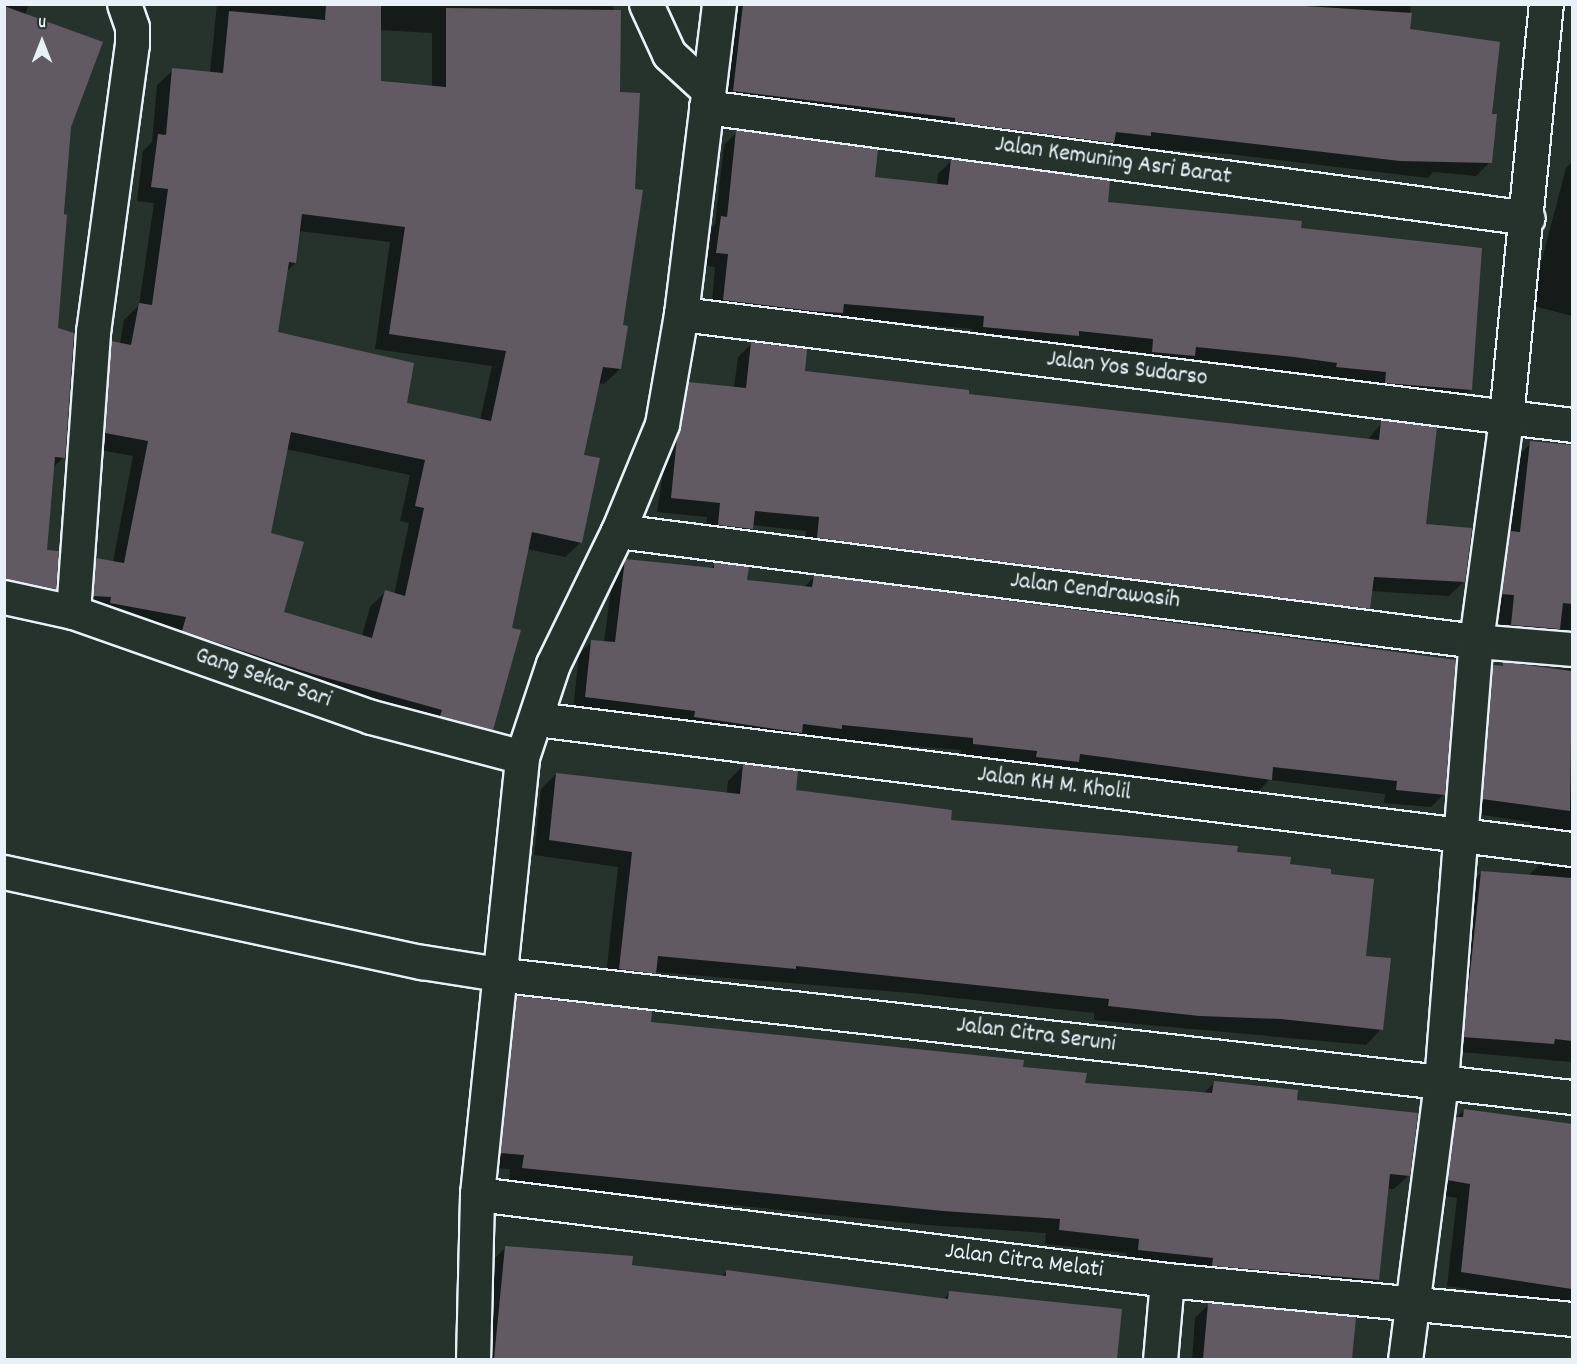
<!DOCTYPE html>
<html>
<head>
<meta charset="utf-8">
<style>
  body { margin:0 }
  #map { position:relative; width:1577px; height:1364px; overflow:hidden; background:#26332d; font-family:Dekko,sans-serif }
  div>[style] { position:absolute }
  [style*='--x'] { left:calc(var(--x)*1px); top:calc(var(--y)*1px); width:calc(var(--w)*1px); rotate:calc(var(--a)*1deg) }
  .shadow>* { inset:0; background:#0007 }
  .building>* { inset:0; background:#625a62 }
  .roads { filter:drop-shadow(2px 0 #e8f1f8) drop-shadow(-2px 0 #e8f1f8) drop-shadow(0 2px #e8f1f8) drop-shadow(0 -2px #e8f1f8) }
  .street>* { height:33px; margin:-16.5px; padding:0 16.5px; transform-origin:16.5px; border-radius:16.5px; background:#26332d }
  span { translate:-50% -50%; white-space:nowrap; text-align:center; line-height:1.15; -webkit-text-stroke:4.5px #26332d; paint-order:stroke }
  .street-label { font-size:24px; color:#e8f1f8 }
  .frame { position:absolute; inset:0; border:6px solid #e8f1f8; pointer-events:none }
  .north { position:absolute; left:12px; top:12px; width:60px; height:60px; -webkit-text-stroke:4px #26332d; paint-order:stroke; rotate:0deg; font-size:16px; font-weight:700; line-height:24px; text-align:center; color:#e8f1f8 }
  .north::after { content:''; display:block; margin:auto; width:21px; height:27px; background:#e8f1f8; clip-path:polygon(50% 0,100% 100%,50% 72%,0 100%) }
</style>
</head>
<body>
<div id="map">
  <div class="shadow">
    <i style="clip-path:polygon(4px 4px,29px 4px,25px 15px,70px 127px,57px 329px,64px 457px,53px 468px,46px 552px,54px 588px,39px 604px,4px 596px)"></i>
    <i style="clip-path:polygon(evenodd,217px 4px,613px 4px,618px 93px,620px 369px,604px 384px,598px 383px,582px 456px,581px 542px,565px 557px,527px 549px,491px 729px,476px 744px,78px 611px,81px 575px,96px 559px,113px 562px,133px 456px,90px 448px,96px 357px,112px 342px,120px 344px,124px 320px,139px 305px,154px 203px,137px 201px,143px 151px,152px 142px,157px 85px,173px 70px,210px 73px,217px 4px,379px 30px,432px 33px,432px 88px,379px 83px,379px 30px,217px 4px,299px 231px,390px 242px,375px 349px,492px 366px,480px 420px,405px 404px,277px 333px,286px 272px,295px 263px,299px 231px,217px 4px,286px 449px,410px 475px,400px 521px,409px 523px,394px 595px,385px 592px,370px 607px,362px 636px,282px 613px,270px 534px,286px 449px)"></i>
    <i style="clip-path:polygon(731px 4px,1411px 4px,1408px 30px,1490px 115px,1490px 162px,1476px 176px,1433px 172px,1428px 178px,1229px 154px,1110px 146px,720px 105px)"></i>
    <i style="clip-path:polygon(737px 132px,873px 179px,937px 185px,938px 174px,951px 161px,1106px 204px,1300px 230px,1471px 389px,1458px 402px,1280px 370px,1188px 361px,1139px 364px,1141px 352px,971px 340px,972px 329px,837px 317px,711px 313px,715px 267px,704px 265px,708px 231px,715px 224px,724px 145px)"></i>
    <i style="clip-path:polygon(1572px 162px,1572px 316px,1530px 305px,1566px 168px)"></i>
    <i style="clip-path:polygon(752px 343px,803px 372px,967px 396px,1367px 441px,1382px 422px,1425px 525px,1464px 581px,1449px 596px,1371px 591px,1369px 608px,1355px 622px,804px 551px,806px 531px,752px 525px,737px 543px,705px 539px,707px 517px,657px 512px,675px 397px,689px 383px,734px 388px,738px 357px)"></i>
    <i style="clip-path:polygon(1531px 443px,1572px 447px,1572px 656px,1497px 639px,1500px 609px,1488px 608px,1496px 547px,1508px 535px,1517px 457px)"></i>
    <i style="clip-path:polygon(626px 560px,710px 569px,715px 564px,745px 582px,803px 588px,814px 577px,1443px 795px,1431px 807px,1384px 803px,1385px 794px,1269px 780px,1258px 792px,1072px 767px,1065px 774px,1024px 770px,1025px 763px,961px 756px,961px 750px,796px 737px,573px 710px,579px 654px,592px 641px,604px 642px,613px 573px)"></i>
    <i style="clip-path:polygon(1494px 666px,1572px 669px,1572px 857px,1528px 840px,1530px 822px,1469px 813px,1479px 681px)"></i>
    <i style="clip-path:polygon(744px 765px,794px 792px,949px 821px,1235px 853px,1329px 876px,1365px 957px,1381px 1029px,1366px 1045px,1094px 1020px,1094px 1013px,911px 993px,655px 972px,639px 988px,605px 984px,618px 867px,534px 855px,541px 789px,556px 774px,727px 794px,728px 781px)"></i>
    <i style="clip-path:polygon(1539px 865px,1572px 868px,1572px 1062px,1450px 1051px,1467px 887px,1482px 872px,1527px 877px)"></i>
    <i style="clip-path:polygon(517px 998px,650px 1023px,1022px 1068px,1084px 1085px,1203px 1094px,1214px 1083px,1295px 1101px,1409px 1175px,1394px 1189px,1387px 1189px,1378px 1280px,1363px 1294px,1124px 1264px,1126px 1253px,1045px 1244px,1046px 1233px,927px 1225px,509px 1182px,510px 1169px,486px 1167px,502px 1012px)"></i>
    <i style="clip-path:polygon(1464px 1110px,1572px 1125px,1572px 1304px,1447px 1286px,1457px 1198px,1434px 1194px,1442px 1133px)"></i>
    <i style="clip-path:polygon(506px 1247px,721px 1277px,727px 1271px,943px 1300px,949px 1293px,1121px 1310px,1114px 1360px,478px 1360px,491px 1262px)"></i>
    <i style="clip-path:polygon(1209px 1304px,1355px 1318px,1351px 1360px,1192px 1360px,1195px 1318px)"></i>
  </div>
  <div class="building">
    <i style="clip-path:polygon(evenodd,326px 4px,381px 4px,381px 81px,446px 87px,446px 8px,621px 10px,620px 92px,640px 93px,635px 189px,643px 190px,623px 325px,628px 326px,621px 369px,603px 367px,584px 455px,600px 458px,582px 543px,532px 532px,512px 628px,521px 630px,493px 730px,440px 716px,442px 710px,313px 674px,182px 631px,186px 617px,110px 603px,111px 597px,93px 596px,96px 558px,124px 563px,148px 441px,105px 433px,111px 341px,131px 345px,139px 303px,152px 305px,168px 189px,151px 187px,158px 134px,166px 135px,172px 68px,223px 73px,229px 11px,325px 20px,326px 4px,302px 214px,405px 227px,389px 334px,506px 351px,491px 421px,407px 403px,414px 363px,278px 332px,289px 262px,296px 263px,302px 214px,326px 4px,291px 432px,425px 460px,415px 506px,424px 508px,405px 596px,385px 590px,372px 638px,284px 612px,304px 542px,271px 533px,291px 432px)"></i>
    <i style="clip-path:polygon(743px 4px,1275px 4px,1412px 13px,1410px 29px,1500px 42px,1492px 114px,1497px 114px,1492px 163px,1400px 161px,1151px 132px,1151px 136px,1116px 132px,1114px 143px,955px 122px,955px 118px,733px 91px)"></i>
    <i style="clip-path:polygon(4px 6px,103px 42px,71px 127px,64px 214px,67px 215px,58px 328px,74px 333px,65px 458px,55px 457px,47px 550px,59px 551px,56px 589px,4px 579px)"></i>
    <i style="clip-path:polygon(736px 130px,878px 149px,875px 177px,948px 185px,951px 159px,1110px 180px,1108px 202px,1302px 221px,1301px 228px,1482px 248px,1472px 390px,1385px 383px,1386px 372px,1336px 367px,1337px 363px,1294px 357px,1196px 347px,1195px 356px,1152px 352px,1153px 339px,1079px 331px,1079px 336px,983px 327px,984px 316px,844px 304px,843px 313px,812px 311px,723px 300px,728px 254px,716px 253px,721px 216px,727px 217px)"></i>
    <i style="clip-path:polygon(751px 342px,807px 349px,805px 371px,969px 390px,969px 394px,1379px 440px,1381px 420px,1437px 427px,1426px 524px,1472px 528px,1465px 582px,1374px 577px,1370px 609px,817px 538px,819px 517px,755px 511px,753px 529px,718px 525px,720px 503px,671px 498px,677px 437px,688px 382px,746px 388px)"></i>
    <i style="clip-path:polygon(1530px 441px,1572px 445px,1572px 604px,1563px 603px,1560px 629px,1511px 625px,1514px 595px,1501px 594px,1510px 531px,1520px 532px)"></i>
    <i style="clip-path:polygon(625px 559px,714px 568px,714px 562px,749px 567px,747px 580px,812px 587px,814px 575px,1456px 660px,1445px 795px,1396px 790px,1397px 781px,1273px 767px,1272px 780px,1080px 754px,1079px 762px,1036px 757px,1037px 751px,973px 744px,973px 738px,842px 725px,842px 729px,803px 724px,802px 733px,694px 717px,695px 711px,585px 697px,591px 640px,615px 642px)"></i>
    <i style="clip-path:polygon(1503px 662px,1572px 671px,1570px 811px,1482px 799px,1493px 665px,1503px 666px)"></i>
    <i style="clip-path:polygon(743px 764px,798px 771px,796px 790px,952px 810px,951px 820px,1238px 846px,1237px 852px,1291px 857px,1290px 864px,1331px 869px,1331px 874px,1374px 879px,1366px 956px,1391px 958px,1383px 1030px,1281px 1019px,1199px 1016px,1108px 1006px,1109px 999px,796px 966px,796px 969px,658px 956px,656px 974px,619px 969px,632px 852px,549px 840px,556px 773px,740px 794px)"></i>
    <i style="clip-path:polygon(1481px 871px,1572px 878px,1572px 1041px,1555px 1039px,1554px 1044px,1463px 1037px)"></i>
    <i style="clip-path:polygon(516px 996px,652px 1011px,651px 1022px,1024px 1060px,1023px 1067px,1087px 1073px,1085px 1083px,1212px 1093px,1214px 1081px,1298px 1090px,1297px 1100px,1418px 1113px,1410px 1176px,1390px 1174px,1379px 1280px,1212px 1266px,1213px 1258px,1138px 1250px,1139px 1239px,1059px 1230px,1060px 1219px,943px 1211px,522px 1168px,524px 1155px,500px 1153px)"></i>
    <i style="clip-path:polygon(1464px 1109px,1572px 1124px,1572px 1289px,1461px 1272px,1470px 1184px,1447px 1180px,1455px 1117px,1463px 1117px)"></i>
    <i style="clip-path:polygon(505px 1246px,633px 1256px,632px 1265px,726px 1276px,726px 1270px,948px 1299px,949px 1291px,1122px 1309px,1117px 1359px,494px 1359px)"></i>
    <i style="clip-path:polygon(1208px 1303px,1356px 1317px,1352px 1359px,1203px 1359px)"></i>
  </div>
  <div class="roads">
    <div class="street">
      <i style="--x:646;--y:4;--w:55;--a:65.3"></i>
      <i style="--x:669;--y:54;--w:53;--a:42.7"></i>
      <i style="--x:706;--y:107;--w:829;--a:7.69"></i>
      <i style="--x:681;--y:314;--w:898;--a:7.1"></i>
      <i style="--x:618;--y:531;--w:865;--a:7.31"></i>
      <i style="--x:1476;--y:641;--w:96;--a:4.8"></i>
      <i style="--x:4;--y:597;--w:71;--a:12.3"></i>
      <i style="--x:73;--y:612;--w:316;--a:19.4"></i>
      <i style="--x:371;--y:717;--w:156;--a:14.8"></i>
      <i style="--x:73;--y:612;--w:281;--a:-85.9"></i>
      <i style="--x:93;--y:332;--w:291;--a:-82.3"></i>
      <i style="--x:132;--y:44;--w:17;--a:-90"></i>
      <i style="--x:132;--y:27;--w:24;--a:-109"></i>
      <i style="--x:537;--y:719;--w:1043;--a:7.16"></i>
      <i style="--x:4;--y:872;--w:428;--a:12.2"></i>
      <i style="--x:422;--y:962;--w:83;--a:9"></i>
      <i style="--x:504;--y:975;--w:1075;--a:6.52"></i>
      <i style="--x:477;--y:1194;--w:695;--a:7.1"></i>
      <i style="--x:1167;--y:1280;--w:407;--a:5.5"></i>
      <i style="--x:473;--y:1360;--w:166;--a:-88.6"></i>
      <i style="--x:477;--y:1194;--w:439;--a:-84.1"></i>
      <i style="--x:522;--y:757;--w:98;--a:-71.6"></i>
      <i style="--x:553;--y:664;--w:148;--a:-64"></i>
      <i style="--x:618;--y:531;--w:116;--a:-67.6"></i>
      <i style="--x:662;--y:424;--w:112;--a:-80.2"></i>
      <i style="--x:681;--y:314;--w:312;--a:-83"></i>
      <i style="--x:1160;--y:1360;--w:80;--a:-85"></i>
      <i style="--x:1405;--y:1360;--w:280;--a:-82.6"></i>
      <i style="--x:1441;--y:1082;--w:442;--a:-85.5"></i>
      <i style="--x:1476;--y:641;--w:225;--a:-82.3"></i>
      <i style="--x:1506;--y:418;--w:416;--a:-84.5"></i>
    </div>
  </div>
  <div class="street-label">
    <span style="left:1113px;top:162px;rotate:8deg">Jalan Kemuning Asri Barat</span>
    <span style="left:1127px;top:370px;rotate:7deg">Jalan Yos Sudarso</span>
    <span style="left:1095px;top:592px;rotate:7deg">Jalan Cendrawasih</span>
    <span style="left:263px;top:679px;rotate:19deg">Gang Sekar Sari</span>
    <span style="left:1054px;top:785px;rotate:7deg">Jalan KH M. Kholil</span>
    <span style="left:1036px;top:1036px;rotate:7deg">Jalan Citra Seruni</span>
    <span style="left:1024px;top:1262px;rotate:7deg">Jalan Citra Melati</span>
  </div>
  <div class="frame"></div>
  <div class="north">U</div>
</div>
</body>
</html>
